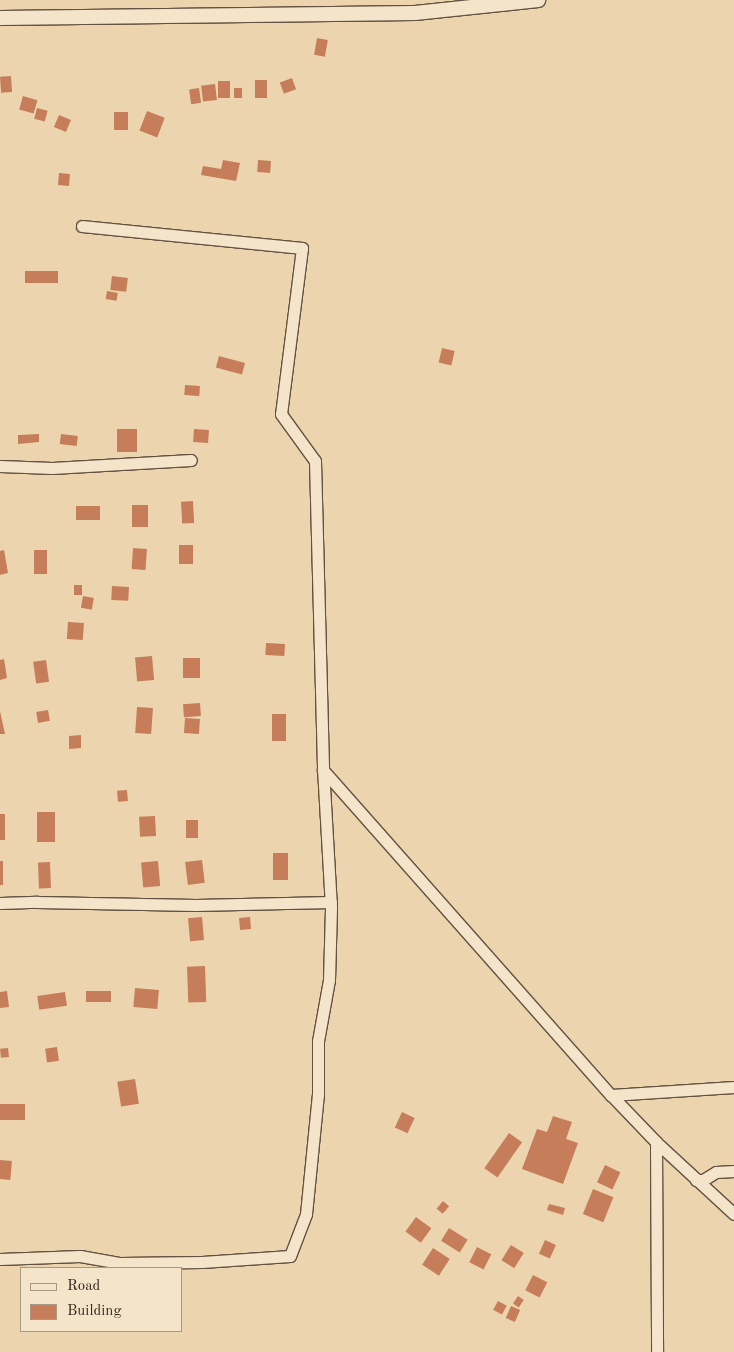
<!DOCTYPE html>
<html>
<head>
<meta charset="utf-8">
<style>
  body { margin:0 }
  #map { position:relative; width:734px; height:1352px; overflow:hidden; background:#ecd5ae; font-family:"Old Standard TT",serif }
  div>[style] { position:absolute }
  [style*='--x'] { left:calc(var(--x)*1px); top:calc(var(--y)*1px); width:calc(var(--w)*1px); rotate:calc(var(--a)*1deg) }
  .building>* { inset:0; background:#c67d5a; transform-origin:0 0 }
  .roads { filter:drop-shadow(1px 0 #635241) drop-shadow(-1px 0 #635241) drop-shadow(0 1px #635241) drop-shadow(0 -1px #635241) }
  .minor>* { height:11px; margin:-5.5px; padding:0 5.5px; transform-origin:5.5px; border-radius:5.5px; background:#f3e4ca }
  .tertiary>* { height:14px; margin:-7px; padding:0 7px; transform-origin:7px; border-radius:7px; background:#f3e4ca }
  span { translate:-50% -50%; white-space:nowrap; text-align:center; line-height:1.15; -webkit-text-stroke:4px #f3e4ca; paint-order:stroke }
  .legend { position:absolute; left:20px; top:1267px; width:162px; height:65px; box-sizing:border-box; background:#f3e4ca; border:1px solid #a79885; margin:0; padding:6px 9px; list-style:none; font-size:15px; color:#35261d }
  .legend li { display:flex; align-items:center; gap:10px; height:25px }
  .legend b { width:25px; border:1px solid #a79885 }
</style>
</head>
<body>
<div id="map">
  <div class="building">
    <i style="left:317px;top:38px;width:11px;height:17px;rotate:10deg"></i>
    <i style="left:11px;top:76px;width:16px;height:11px;rotate:86deg"></i>
    <i style="left:292px;top:78px;width:12px;height:13px;rotate:70deg"></i>
    <i style="left:267px;top:80px;width:18px;height:12px;rotate:90deg"></i>
    <i style="left:218px;top:81px;width:12px;height:17px"></i>
    <i style="left:215px;top:84px;width:16px;height:14px;rotate:83deg"></i>
    <i style="left:199px;top:88px;width:15px;height:10px;rotate:82deg"></i>
    <i style="left:234px;top:88px;width:8px;height:10px"></i>
    <i style="left:23px;top:96px;width:15px;height:14px;rotate:16deg"></i>
    <i style="left:37px;top:108px;width:11px;height:11px;rotate:15deg"></i>
    <i style="left:147px;top:111px;width:19px;height:21px;rotate:21deg"></i>
    <i style="left:114px;top:112px;width:14px;height:18px"></i>
    <i style="left:59px;top:115px;width:13px;height:13px;rotate:23deg"></i>
    <i style="clip-path:polygon(223px 160px,240px 163px,236px 181px,201px 175px,203px 166px,221px 169px)"></i>
    <i style="left:258px;top:160px;width:13px;height:12px;rotate:4deg"></i>
    <i style="left:59px;top:173px;width:11px;height:12px;rotate:5deg"></i>
    <i style="left:25px;top:271px;width:33px;height:12px"></i>
    <i style="left:112px;top:276px;width:16px;height:14px;rotate:7deg"></i>
    <i style="left:107px;top:291px;width:11px;height:8px;rotate:10deg"></i>
    <i style="left:442px;top:348px;width:13px;height:15px;rotate:13deg"></i>
    <i style="left:219px;top:356px;width:27px;height:12px;rotate:15deg"></i>
    <i style="left:185px;top:385px;width:15px;height:10px;rotate:4deg"></i>
    <i style="left:117px;top:429px;width:20px;height:23px"></i>
    <i style="left:194px;top:429px;width:15px;height:13px;rotate:4deg"></i>
    <i style="clip-path:polygon(39px 434px,39px 442px,18px 444px,18px 435px)"></i>
    <i style="left:61px;top:434px;width:17px;height:10px;rotate:7deg"></i>
    <i style="left:193px;top:501px;width:22px;height:12px;rotate:87deg"></i>
    <i style="left:132px;top:505px;width:16px;height:22px"></i>
    <i style="left:100px;top:506px;width:14px;height:24px;rotate:90deg"></i>
    <i style="left:179px;top:545px;width:14px;height:19px"></i>
    <i style="left:133px;top:548px;width:14px;height:21px;rotate:4deg"></i>
    <i style="clip-path:polygon(4px 550px,8px 573px,0 575px,0 551px)"></i>
    <i style="left:34px;top:550px;width:13px;height:24px"></i>
    <i style="left:82px;top:585px;width:10px;height:8px;rotate:90deg"></i>
    <i style="left:112px;top:586px;width:17px;height:14px;rotate:3deg"></i>
    <i style="left:83px;top:596px;width:11px;height:12px;rotate:10deg"></i>
    <i style="left:68px;top:622px;width:16px;height:17px;rotate:4deg"></i>
    <i style="left:266px;top:643px;width:19px;height:12px;rotate:3deg"></i>
    <i style="left:152px;top:656px;width:24px;height:17px;rotate:85deg"></i>
    <i style="left:183px;top:658px;width:17px;height:20px"></i>
    <i style="clip-path:polygon(4px 659px,7px 678px,0 680px,0 660px)"></i>
    <i style="left:46px;top:660px;width:22px;height:13px;rotate:82deg"></i>
    <i style="left:200px;top:703px;width:13px;height:17px;rotate:86deg"></i>
    <i style="left:137px;top:707px;width:16px;height:26px;rotate:4deg"></i>
    <i style="left:48px;top:710px;width:11px;height:12px;rotate:80deg"></i>
    <i style="clip-path:polygon(0 711px,5px 734px,0 734px)"></i>
    <i style="left:272px;top:714px;width:14px;height:27px"></i>
    <i style="left:185px;top:718px;width:15px;height:15px;rotate:4deg"></i>
    <i style="clip-path:polygon(81px 735px,81px 748px,69px 749px,69px 736px)"></i>
    <i style="left:127px;top:790px;width:11px;height:10px;rotate:85deg"></i>
    <i style="left:37px;top:812px;width:18px;height:30px"></i>
    <i style="left:0;top:814px;width:5px;height:26px"></i>
    <i style="left:155px;top:816px;width:20px;height:16px;rotate:87deg"></i>
    <i style="left:186px;top:820px;width:12px;height:18px"></i>
    <i style="left:288px;top:853px;width:27px;height:15px;rotate:90deg"></i>
    <i style="left:202px;top:860px;width:23px;height:17px;rotate:83deg"></i>
    <i style="left:0;top:861px;width:3px;height:24px"></i>
    <i style="left:158px;top:861px;width:25px;height:17px;rotate:85deg"></i>
    <i style="left:50px;top:862px;width:26px;height:12px;rotate:88deg"></i>
    <i style="left:202px;top:917px;width:23px;height:14px;rotate:85deg"></i>
    <i style="left:250px;top:917px;width:12px;height:11px;rotate:85deg"></i>
    <i style="left:205px;top:966px;width:36px;height:18px;rotate:88deg"></i>
    <i style="left:135px;top:988px;width:24px;height:19px;rotate:5deg"></i>
    <i style="clip-path:polygon(7px 991px,9px 1007px,0 1008px,0 992px)"></i>
    <i style="left:86px;top:991px;width:25px;height:11px"></i>
    <i style="left:65px;top:992px;width:14px;height:28px;rotate:82deg"></i>
    <i style="left:57px;top:1047px;width:14px;height:12px;rotate:82deg"></i>
    <i style="left:8px;top:1048px;width:9px;height:8px;rotate:84deg"></i>
    <i style="left:135px;top:1079px;width:25px;height:18px;rotate:81deg"></i>
    <i style="left:0;top:1104px;width:25px;height:16px"></i>
    <i style="left:402px;top:1112px;width:14px;height:17px;rotate:25deg"></i>
    <i style="clip-path:polygon(553px 1116px,572px 1122px,566px 1139px,578px 1143px,563px 1184px,522px 1169px,537px 1129px,547px 1132px)"></i>
    <i style="left:509px;top:1133px;width:16px;height:43px;rotate:35deg"></i>
    <i style="left:0;top:1160px;width:12px;height:19px;rotate:5deg"></i>
    <i style="left:605px;top:1165px;width:17px;height:19px;rotate:25deg"></i>
    <i style="left:593px;top:1189px;width:22px;height:27px;rotate:22deg"></i>
    <i style="left:443px;top:1201px;width:8px;height:10px;rotate:40deg"></i>
    <i style="clip-path:polygon(549px 1204px,565px 1208px,563px 1215px,547px 1210px)"></i>
    <i style="left:416px;top:1217px;width:19px;height:18px;rotate:36deg"></i>
    <i style="left:449px;top:1228px;width:22px;height:15px;rotate:32deg"></i>
    <i style="left:545px;top:1240px;width:12px;height:15px;rotate:24deg"></i>
    <i style="left:511px;top:1245px;width:15px;height:18px;rotate:32deg"></i>
    <i style="left:477px;top:1247px;width:16px;height:17px;rotate:27deg"></i>
    <i style="left:433px;top:1248px;width:20px;height:20px;rotate:33deg"></i>
    <i style="left:533px;top:1275px;width:16px;height:17px;rotate:27deg"></i>
    <i style="left:518px;top:1296px;width:7px;height:9px;rotate:34deg"></i>
    <i style="left:498px;top:1301px;width:10px;height:10px;rotate:29deg"></i>
    <i style="left:511px;top:1306px;width:10px;height:13px;rotate:24deg"></i>
  </div>
  <div class="roads">
    <div class="minor">
      <i style="--x:82;--y:226;--w:221;--a:5.7"></i>
      <i style="--x:302;--y:248;--w:167;--a:97.2"></i>
      <i style="--x:281;--y:414;--w:58;--a:54.1"></i>
      <i style="--x:315;--y:461;--w:309;--a:88.5"></i>
      <i style="--x:323;--y:770;--w:434;--a:48.5"></i>
      <i style="--x:611;--y:1095;--w:123;--a:-3.7"></i>
      <i style="--x:0;--y:466;--w:52;--a:2.2"></i>
      <i style="--x:52;--y:468;--w:139;--a:-3.3"></i>
      <i style="--x:0;--y:903;--w:37;--a:-2"></i>
      <i style="--x:37;--y:902;--w:159;--a:1.1"></i>
      <i style="--x:196;--y:905;--w:135;--a:-1.3"></i>
      <i style="--x:611;--y:1095;--w:65;--a:46.2"></i>
      <i style="--x:656;--y:1142;--w:106;--a:42.7"></i>
      <i style="--x:656;--y:1142;--w:210;--a:89.7"></i>
      <i style="--x:696;--y:1180;--w:7;--a:0"></i>
      <i style="--x:703;--y:1180;--w:15;--a:-32"></i>
      <i style="--x:716;--y:1172;--w:18;--a:-3"></i>
      <i style="--x:0;--y:1259;--w:80;--a:-2.1"></i>
      <i style="--x:80;--y:1256;--w:41;--a:9.9"></i>
      <i style="--x:120;--y:1263;--w:82;--a:-0.7"></i>
      <i style="--x:202;--y:1262;--w:88;--a:-3.9"></i>
      <i style="--x:290;--y:1256;--w:45;--a:-69.1"></i>
      <i style="--x:306;--y:1214;--w:121;--a:-84.3"></i>
      <i style="--x:318;--y:1094;--w:53;--a:-90"></i>
      <i style="--x:318;--y:1041;--w:62;--a:-79.8"></i>
      <i style="--x:329;--y:980;--w:73;--a:-88.4"></i>
      <i style="--x:331;--y:907;--w:137;--a:-93.3"></i>
    </div>
    <div class="tertiary">
      <i style="--x:0;--y:18;--w:415;--a:-0.7"></i>
      <i style="--x:415;--y:13;--w:124;--a:-6"></i>
    </div>
  </div>
  <ul class="legend">
  <li><b style="height:6px;background:#f3e4ca"></b>Road</li>
  <li><b style="height:14px;background:#c67d5a"></b>Building</li>
  </ul>
</div>
</body>
</html>
